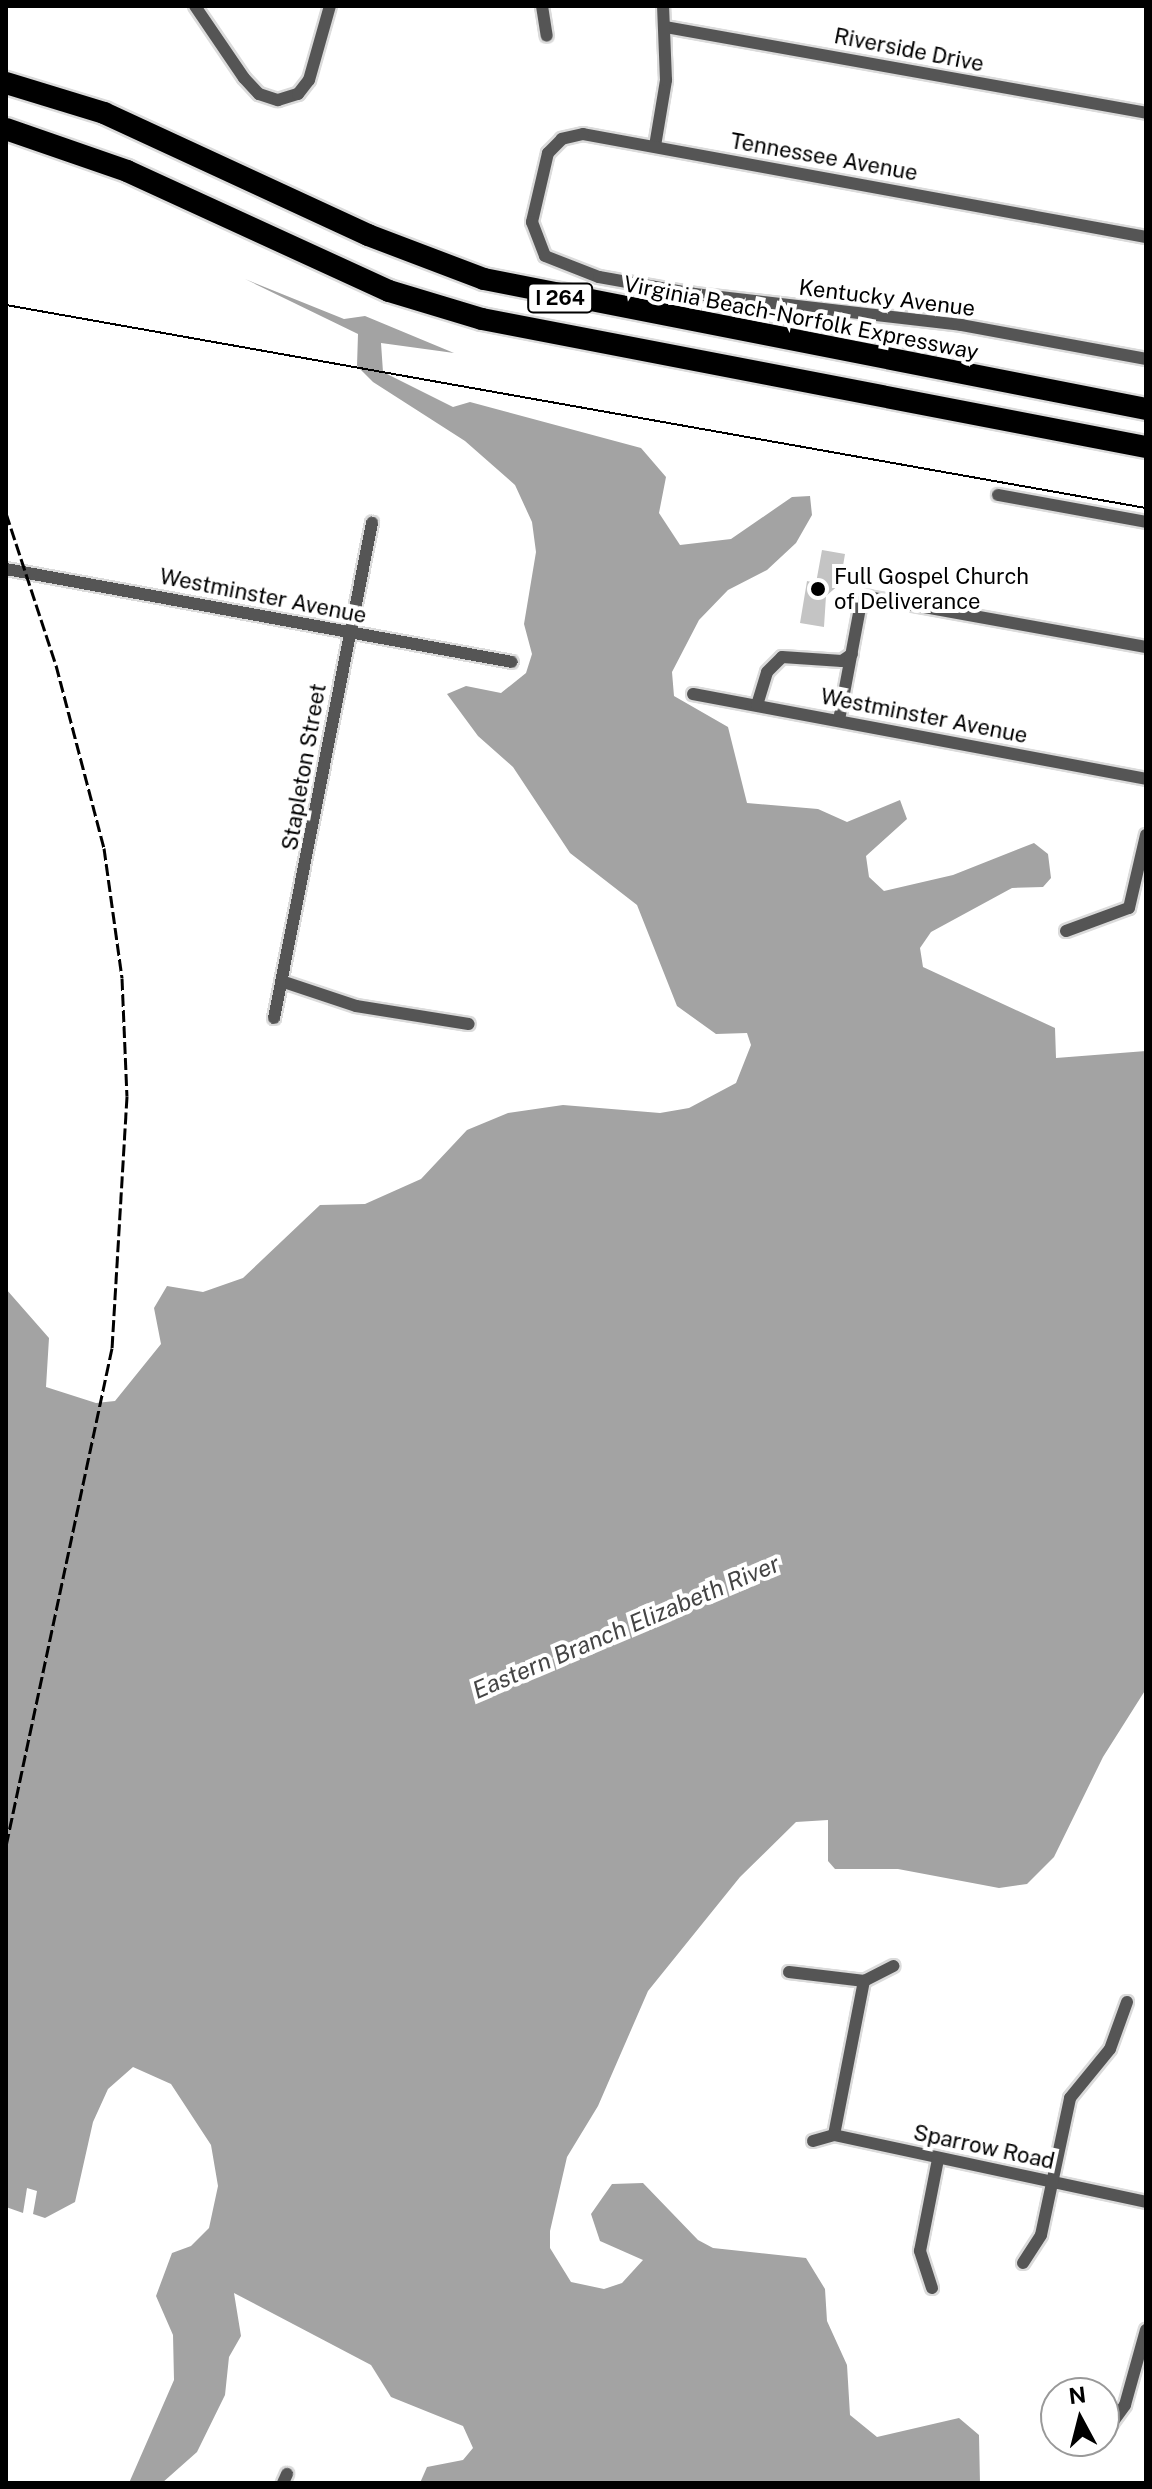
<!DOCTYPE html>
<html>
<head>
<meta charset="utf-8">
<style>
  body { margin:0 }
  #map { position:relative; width:1152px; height:2489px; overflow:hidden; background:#fff; font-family:"Public Sans",sans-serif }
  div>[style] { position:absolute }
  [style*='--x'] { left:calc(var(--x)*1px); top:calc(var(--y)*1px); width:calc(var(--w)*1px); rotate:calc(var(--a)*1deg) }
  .water>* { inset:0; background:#a3a3a3 }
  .building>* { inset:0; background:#c4c4c4 }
  .roads { filter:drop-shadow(2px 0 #dbdbdb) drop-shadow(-2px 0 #dbdbdb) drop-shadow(0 2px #dbdbdb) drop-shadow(0 -2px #dbdbdb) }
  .street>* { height:12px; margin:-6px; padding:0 6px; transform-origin:6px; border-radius:6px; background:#555 }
  .highway>* { height:22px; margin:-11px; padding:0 11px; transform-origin:11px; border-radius:11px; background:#000 }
  .tram>* { height:2px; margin:-1px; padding:0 1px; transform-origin:1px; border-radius:1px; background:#000 }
  .rail>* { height:3px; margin-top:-1.5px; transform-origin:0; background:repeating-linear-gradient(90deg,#000 0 12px,transparent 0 16px) }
  .dots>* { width:22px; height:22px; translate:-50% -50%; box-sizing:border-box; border:4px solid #fff; border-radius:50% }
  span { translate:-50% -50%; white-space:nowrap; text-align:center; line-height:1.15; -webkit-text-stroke:8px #fff; paint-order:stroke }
  .shield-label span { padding:2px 6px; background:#fff; border:2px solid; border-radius:6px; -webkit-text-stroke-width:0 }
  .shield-label { font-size:20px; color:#000; font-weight:700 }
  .street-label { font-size:22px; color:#000 }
  .poi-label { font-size:22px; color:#000 }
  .left { translate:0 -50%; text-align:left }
  .water-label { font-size:24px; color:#444; font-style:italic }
  .frame { position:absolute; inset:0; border:8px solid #000; pointer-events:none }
  .north { position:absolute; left:1040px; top:2377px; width:80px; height:80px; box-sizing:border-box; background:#fff; border:2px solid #999; border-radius:50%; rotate:353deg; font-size:22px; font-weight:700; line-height:32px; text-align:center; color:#000 }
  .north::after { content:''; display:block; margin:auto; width:28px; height:36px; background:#000; clip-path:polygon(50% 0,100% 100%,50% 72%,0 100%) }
</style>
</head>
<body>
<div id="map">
  <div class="water">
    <i style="clip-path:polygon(245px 279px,344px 319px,365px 316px,454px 353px,381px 343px,383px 372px,453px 407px,470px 402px,641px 448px,666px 477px,659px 513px,680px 545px,731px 539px,792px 497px,810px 496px,812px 515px,796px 543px,767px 570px,728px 590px,699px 620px,672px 672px,674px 696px,728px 727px,747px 803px,818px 809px,847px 822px,900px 800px,907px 819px,866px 856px,869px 877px,884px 891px,953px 875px,1034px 843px,1048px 854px,1051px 878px,1043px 887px,1012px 888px,931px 932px,920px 948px,923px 967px,1055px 1028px,1056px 1058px,1146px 1051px,1146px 1689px,1103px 1757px,1054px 1857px,1027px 1884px,999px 1888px,898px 1869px,835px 1869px,828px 1861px,828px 1820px,796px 1822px,740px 1877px,648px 1991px,598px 2106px,567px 2157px,550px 2231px,550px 2248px,571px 2282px,604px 2289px,622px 2283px,643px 2260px,600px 2241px,591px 2214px,612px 2184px,643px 2183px,698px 2240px,713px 2248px,806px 2258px,825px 2289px,827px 2321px,847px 2365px,850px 2415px,877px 2437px,959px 2418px,979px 2435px,980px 2483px,420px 2483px,427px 2467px,463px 2460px,473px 2448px,463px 2426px,391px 2397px,371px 2365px,234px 2293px,241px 2336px,229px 2357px,225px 2395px,197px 2452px,162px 2483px,129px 2483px,174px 2380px,173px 2335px,156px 2296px,172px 2253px,191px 2246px,209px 2228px,218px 2186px,211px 2145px,171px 2084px,133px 2067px,108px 2089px,93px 2122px,75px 2202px,45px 2218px,33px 2214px,37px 2191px,27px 2188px,23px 2213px,6px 2207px,6px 1289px,49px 1338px,46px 1387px,96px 1403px,115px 1401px,161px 1344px,154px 1308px,167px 1286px,203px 1292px,243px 1278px,320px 1205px,365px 1204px,421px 1179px,467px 1130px,508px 1113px,563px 1105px,660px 1113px,689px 1108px,736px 1083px,751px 1045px,747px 1033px,716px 1034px,677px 1006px,637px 905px,570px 853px,513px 767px,478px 736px,447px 694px,466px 686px,501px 693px,526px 673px,532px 654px,524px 624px,536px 552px,532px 522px,515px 485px,465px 441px,373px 382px,357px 366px,358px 334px)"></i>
  </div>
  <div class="building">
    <i style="clip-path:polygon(822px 550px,845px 554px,840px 584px,826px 596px,824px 627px,800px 623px,807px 581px,816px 583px)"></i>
  </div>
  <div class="roads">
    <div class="street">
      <i style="--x:195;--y:6;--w:87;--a:55.8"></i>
      <i style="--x:244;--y:78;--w:22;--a:47"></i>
      <i style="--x:259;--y:94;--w:20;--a:18"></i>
      <i style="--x:278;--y:100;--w:21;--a:-17"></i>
      <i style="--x:298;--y:94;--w:18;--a:-52"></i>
      <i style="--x:309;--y:80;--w:77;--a:-74.2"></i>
      <i style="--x:542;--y:6;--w:30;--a:81"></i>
      <i style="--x:665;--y:27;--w:489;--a:10.1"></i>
      <i style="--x:655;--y:146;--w:67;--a:-80.5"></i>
      <i style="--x:666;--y:80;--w:74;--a:-92.3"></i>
      <i style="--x:1146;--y:237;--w:572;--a:-169.63"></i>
      <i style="--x:583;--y:134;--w:22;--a:167"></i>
      <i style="--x:562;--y:139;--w:20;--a:135"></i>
      <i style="--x:548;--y:153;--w:71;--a:103.1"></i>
      <i style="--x:532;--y:222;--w:36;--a:69"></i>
      <i style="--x:545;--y:256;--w:58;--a:21.3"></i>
      <i style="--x:599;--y:277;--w:97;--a:10.1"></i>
      <i style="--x:694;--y:294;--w:269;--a:6.6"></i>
      <i style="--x:961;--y:325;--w:188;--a:10.4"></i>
      <i style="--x:998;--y:495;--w:150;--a:10.3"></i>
      <i style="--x:6;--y:569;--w:514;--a:10.41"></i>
      <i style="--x:693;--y:694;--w:461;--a:10.6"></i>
      <i style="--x:757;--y:705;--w:34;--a:-73"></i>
      <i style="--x:767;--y:672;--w:21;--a:-45"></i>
      <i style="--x:782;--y:657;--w:60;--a:3.8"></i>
      <i style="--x:842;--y:661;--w:12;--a:-35"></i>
      <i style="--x:839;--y:720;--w:120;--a:-79.4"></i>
      <i style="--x:861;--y:602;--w:9;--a:-36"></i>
      <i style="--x:868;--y:597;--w:282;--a:10.2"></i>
      <i style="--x:1066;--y:931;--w:67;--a:-20.1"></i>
      <i style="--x:1129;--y:908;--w:75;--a:-76.9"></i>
      <i style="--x:284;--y:982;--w:76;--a:18.4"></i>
      <i style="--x:356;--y:1006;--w:114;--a:9.1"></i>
      <i style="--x:274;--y:1018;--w:505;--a:-78.8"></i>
      <i style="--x:789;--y:1972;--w:76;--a:6.8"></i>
      <i style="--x:864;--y:1981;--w:33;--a:-27"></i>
      <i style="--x:834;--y:2135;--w:157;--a:-79"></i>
      <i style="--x:813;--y:2141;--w:22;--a:-16"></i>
      <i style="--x:834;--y:2135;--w:319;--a:12.1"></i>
      <i style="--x:1023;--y:2263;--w:33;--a:-57"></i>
      <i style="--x:1041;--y:2235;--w:140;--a:-78"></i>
      <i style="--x:1070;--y:2098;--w:63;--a:-50.8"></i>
      <i style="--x:1110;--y:2049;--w:50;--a:-70.1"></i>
      <i style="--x:932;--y:2288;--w:39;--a:-108"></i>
      <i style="--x:920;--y:2251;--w:94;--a:-78.9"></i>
      <i style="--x:1104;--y:2434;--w:36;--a:-54"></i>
      <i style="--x:1125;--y:2405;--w:78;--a:-74.4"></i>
      <i style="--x:1095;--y:2444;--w:4;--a:-45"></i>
      <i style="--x:283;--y:2483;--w:10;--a:-66"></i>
    </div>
    <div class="highway">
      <i style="--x:6;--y:83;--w:102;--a:17"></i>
      <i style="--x:104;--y:113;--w:291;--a:24.8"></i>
      <i style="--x:368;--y:235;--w:124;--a:20.8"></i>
      <i style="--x:484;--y:279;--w:675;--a:11.11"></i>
      <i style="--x:6;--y:129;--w:128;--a:19.1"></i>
      <i style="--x:127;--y:171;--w:288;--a:24.6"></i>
      <i style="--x:389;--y:291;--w:97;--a:16.8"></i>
      <i style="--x:482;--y:319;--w:676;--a:10.91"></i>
    </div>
  </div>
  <div class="tram">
    <i style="--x:6;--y:305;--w:1158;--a:10.1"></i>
  </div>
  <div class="rail">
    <i style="--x:6;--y:513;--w:160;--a:71.8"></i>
    <i style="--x:56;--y:665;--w:189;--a:75.3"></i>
    <i style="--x:104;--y:848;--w:131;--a:82.1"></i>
    <i style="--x:122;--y:978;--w:118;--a:87.6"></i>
    <i style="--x:127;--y:1096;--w:252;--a:93.4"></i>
    <i style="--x:112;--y:1348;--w:509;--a:102.02"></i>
  </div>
  <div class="dots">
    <i style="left:818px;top:589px;background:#000"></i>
  </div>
  <div class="shield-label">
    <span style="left:560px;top:298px">I 264</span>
  </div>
  <div class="street-label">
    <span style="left:909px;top:50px;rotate:11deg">Riverside Drive</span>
    <span style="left:824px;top:157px;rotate:10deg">Tennessee Avenue</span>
    <span style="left:887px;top:298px;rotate:7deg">Kentucky Avenue</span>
    <span style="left:801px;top:318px;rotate:11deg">Virginia Beach-Norfolk Expressway</span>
    <span style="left:263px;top:596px;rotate:11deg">Westminster Avenue</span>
    <span style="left:924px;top:716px;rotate:11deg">Westminster Avenue</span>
    <span style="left:304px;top:767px;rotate:-80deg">Stapleton Street</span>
    <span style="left:984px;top:2147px;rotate:12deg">Sparrow Road</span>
  </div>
  <div class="poi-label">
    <span class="left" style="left:834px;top:589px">Full Gospel Church<br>of Deliverance</span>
  </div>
  <div class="water-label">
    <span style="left:626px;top:1627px;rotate:-23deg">Eastern Branch Elizabeth River</span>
  </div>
  <div class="frame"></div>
  <div class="north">N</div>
</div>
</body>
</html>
